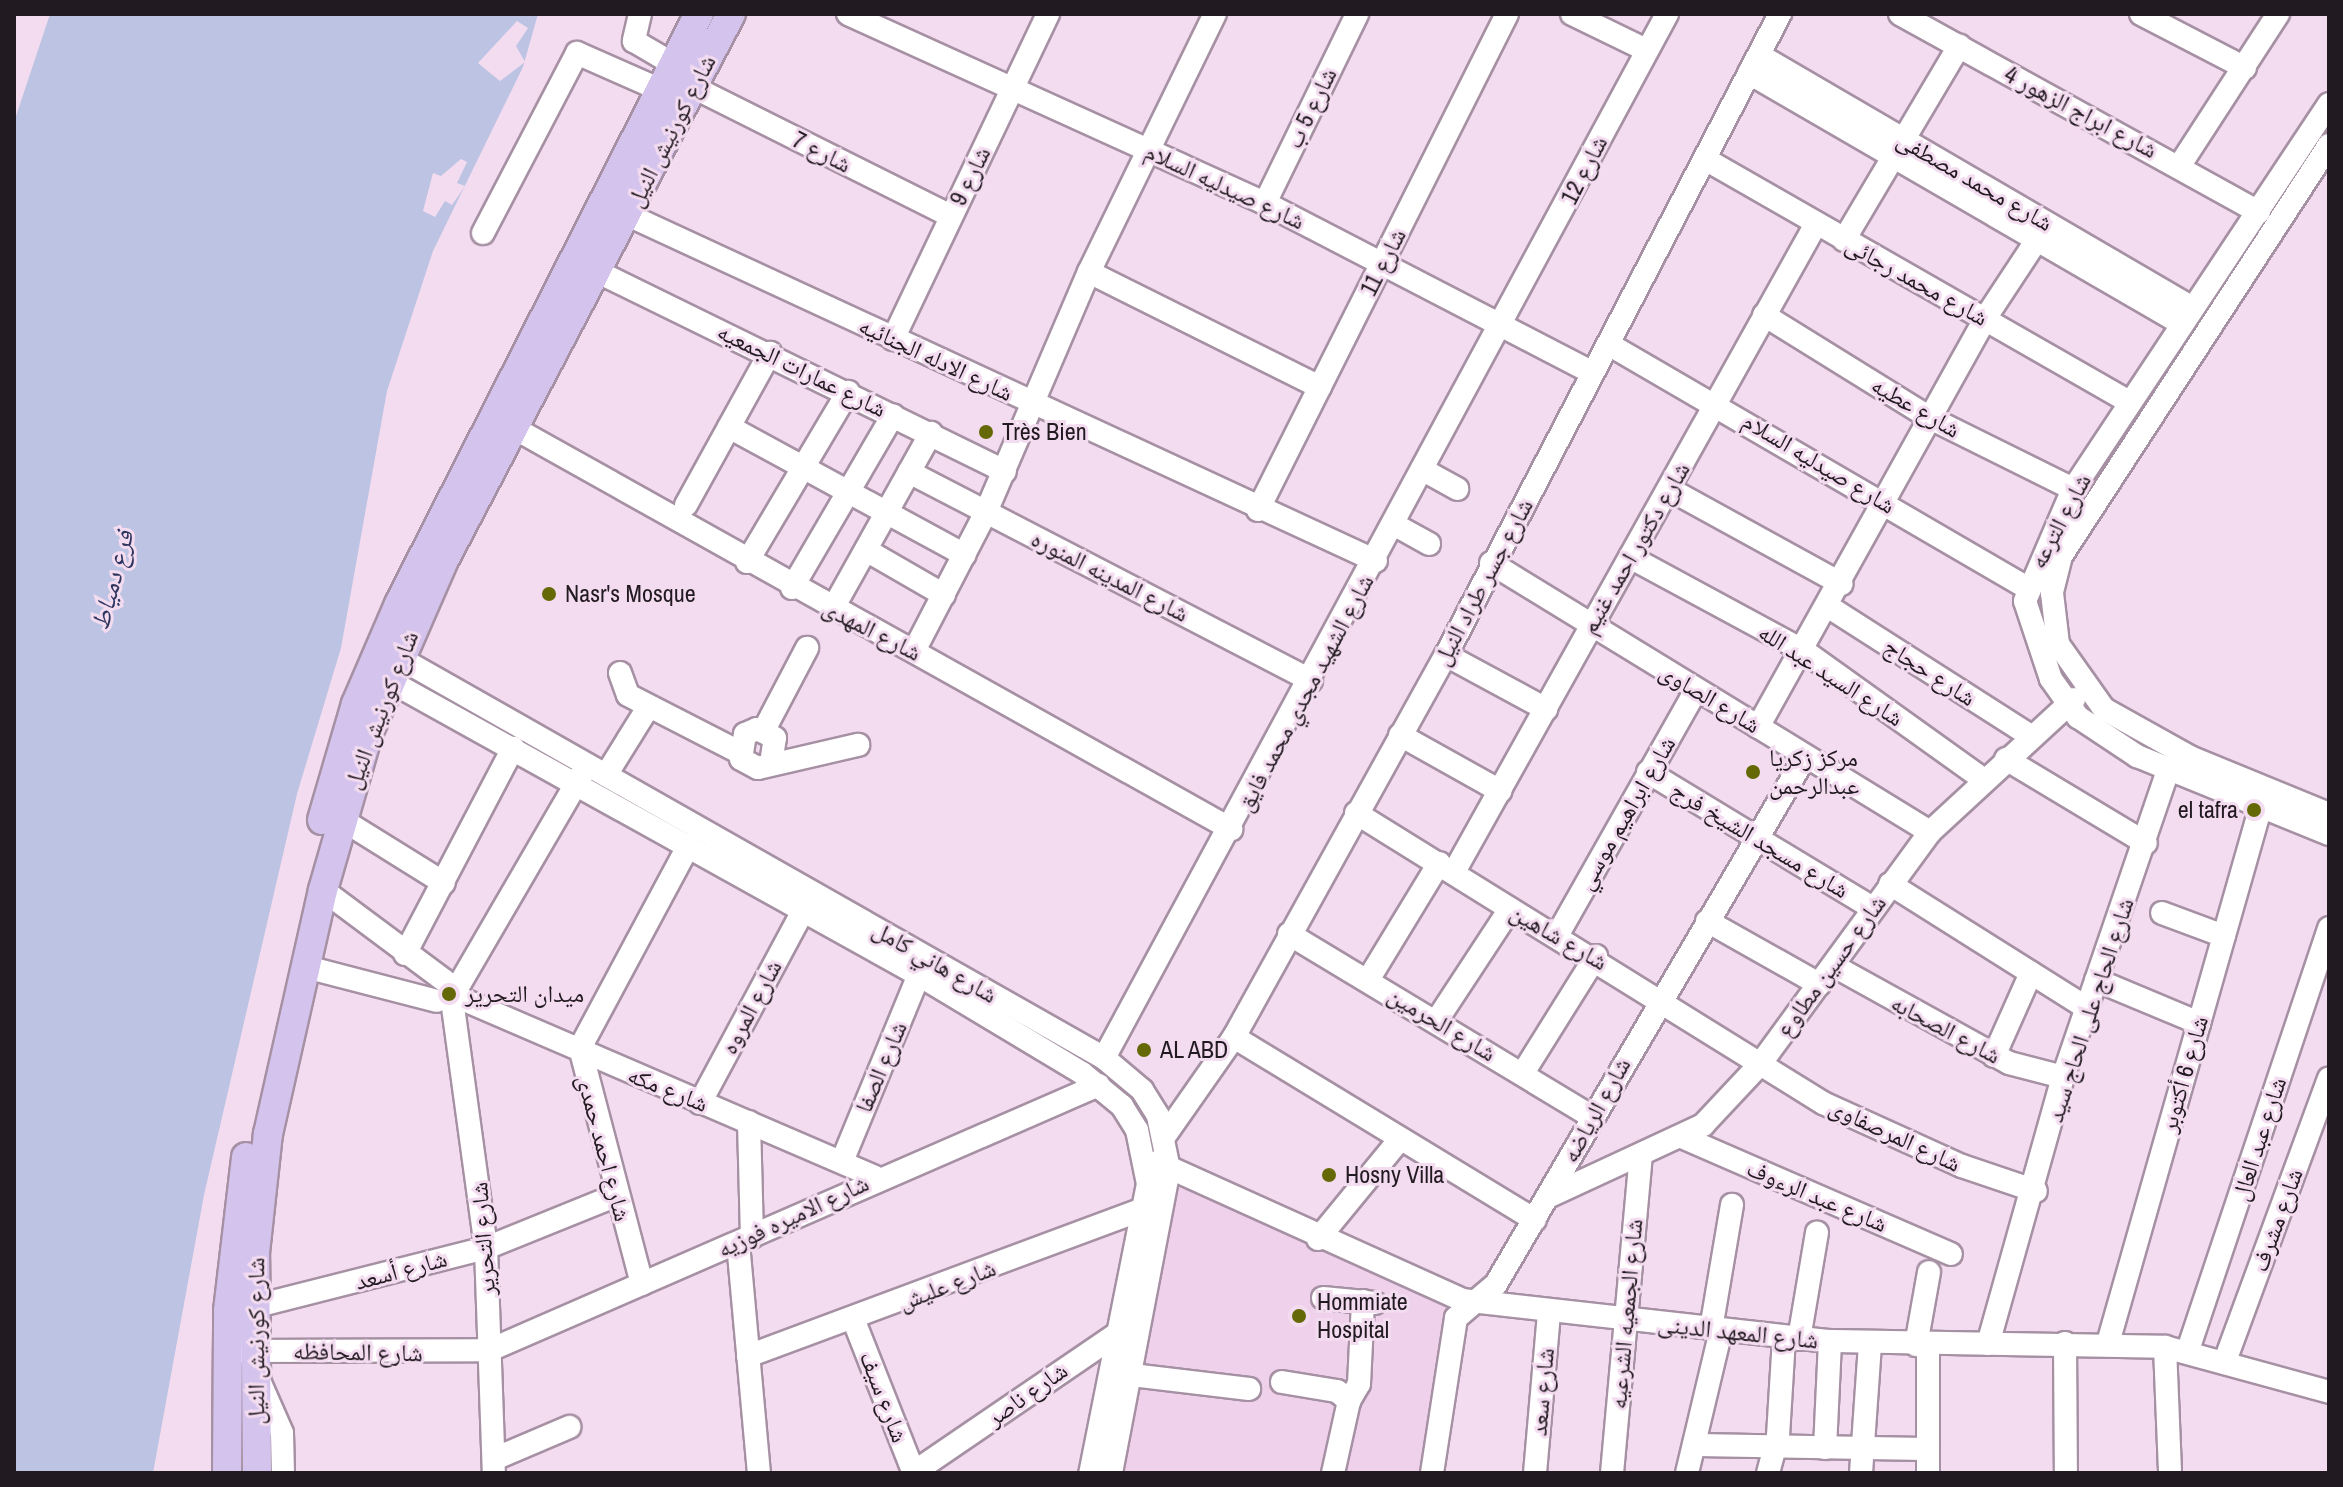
<!DOCTYPE html>
<html>
<head>
<meta charset="utf-8">
<style>
  body { margin:0 }
  #map { position:relative; width:2343px; height:1487px; overflow:hidden; background:#f4dcf0; font-family:"Archivo Narrow","Noto Naskh Arabic",sans-serif }
  div>[style] { position:absolute }
  [style*='--x'] { left:calc(var(--x)*1px); top:calc(var(--y)*1px); width:calc(var(--w)*1px); rotate:calc(var(--a)*1deg) }
  .built>* { inset:0; background:#efd1eb }
  .water>* { inset:0; background:#bdc4e3 }
  .pier>* { inset:0; background:#f4dcf0 }
  .roads { filter:drop-shadow(2px 0 #a690a3) drop-shadow(-2px 0 #a690a3) drop-shadow(0 2px #a690a3) drop-shadow(0 -2px #a690a3) }
  .minor>* { height:22px; margin:-11px; padding:0 11px; transform-origin:11px; border-radius:11px; background:#fff }
  .major>* { height:28px; margin:-14px; padding:0 14px; transform-origin:14px; border-radius:14px; background:#d4c4ed }
  .dots>* { width:22px; height:22px; translate:-50% -50%; box-sizing:border-box; border:4px solid #f4dcf0; border-radius:50% }
  span { translate:-50% -50%; white-space:nowrap; text-align:center; line-height:1.15; -webkit-text-stroke:6px #f4dcf0; paint-order:stroke }
  .street-label { font-size:24px; color:#221a21 }
  .poi-label { font-size:24px; color:#221a21 }
  .left { translate:0 -50%; text-align:left }
  .right { translate:-100% -50%; text-align:right }
  .water-label { font-size:26px; color:#2e355f; font-style:italic }
  .frame { position:absolute; inset:0; border:16px solid #221a21; pointer-events:none }
</style>
</head>
<body>
<div id="map">
  <div class="built">
    <i style="clip-path:polygon(1174px 1181px,1457px 1304px,1443px 1328px,1426px 1473px,1118px 1473px)"></i>
  </div>
  <div class="water">
    <i style="clip-path:polygon(50px 14px,538px 14px,523px 67px,433px 251px,387px 391px,341px 648px,297px 794px,204px 1195px,153px 1473px,14px 1473px,14px 122px)"></i>
  </div>
  <div class="pier">
    <i style="clip-path:polygon(517px 21px,528px 28px,516px 46px,525px 62px,500px 81px,478px 63px)"></i>
    <i style="clip-path:polygon(461px 159px,467px 162px,457px 183px,465px 186px,452px 205px,445px 201px,435px 217px,423px 211px,433px 173px,441px 176px)"></i>
  </div>
  <div class="roads">
    <div class="minor">
      <i style="--x:640;--y:14;--w:28;--a:103"></i>
      <i style="--x:634;--y:41;--w:45;--a:30.5"></i>
      <i style="--x:848;--y:14;--w:458;--a:24.4"></i>
      <i style="--x:1265;--y:203;--w:369;--a:27.4"></i>
      <i style="--x:1572;--y:14;--w:82;--a:25.9"></i>
      <i style="--x:1900;--y:14;--w:410;--a:28.9"></i>
      <i style="--x:2141;--y:14;--w:117;--a:27.4"></i>
      <i style="--x:1759;--y:55;--w:500;--a:30.26"></i>
      <i style="--x:1749;--y:73;--w:498;--a:30.1"></i>
      <i style="--x:693;--y:87;--w:288;--a:26.6"></i>
      <i style="--x:2329;--y:104;--w:462;--a:123.6"></i>
      <i style="--x:2073;--y:489;--w:122;--a:113.2"></i>
      <i style="--x:2025;--y:601;--w:82;--a:71.6"></i>
      <i style="--x:2051;--y:679;--w:47;--a:54.6"></i>
      <i style="--x:2078;--y:717;--w:71;--a:33.5"></i>
      <i style="--x:2137;--y:756;--w:207;--a:22.1"></i>
      <i style="--x:2329;--y:145;--w:491;--a:123.1"></i>
      <i style="--x:2061;--y:556;--w:38;--a:104"></i>
      <i style="--x:2052;--y:593;--w:51;--a:83.3"></i>
      <i style="--x:2058;--y:644;--w:80;--a:54.7"></i>
      <i style="--x:2104;--y:709;--w:98;--a:29.2"></i>
      <i style="--x:2190;--y:757;--w:150;--a:22.3"></i>
      <i style="--x:1705;--y:159;--w:490;--a:29.8"></i>
      <i style="--x:2180;--y:165;--w:180;--a:-57"></i>
      <i style="--x:1265;--y:203;--w:210;--a:-64"></i>
      <i style="--x:628;--y:215;--w:824;--a:24.82"></i>
      <i style="--x:483;--y:233;--w:203;--a:-62.4"></i>
      <i style="--x:577;--y:53;--w:92;--a:23.8"></i>
      <i style="--x:1844;--y:240;--w:226;--a:-59.3"></i>
      <i style="--x:598;--y:272;--w:453;--a:26.1"></i>
      <i style="--x:1089;--y:272;--w:258;--a:26.5"></i>
      <i style="--x:1764;--y:315;--w:195;--a:31.8"></i>
      <i style="--x:1930;--y:418;--w:160;--a:26.4"></i>
      <i style="--x:893;--y:339;--w:360;--a:-64.5"></i>
      <i style="--x:1610;--y:345;--w:480;--a:30.2"></i>
      <i style="--x:729;--y:427;--w:268;--a:28.5"></i>
      <i style="--x:514;--y:428;--w:822;--a:29.22"></i>
      <i style="--x:1425;--y:471;--w:37;--a:29"></i>
      <i style="--x:909;--y:472;--w:453;--a:27.4"></i>
      <i style="--x:1669;--y:489;--w:197;--a:28.8"></i>
      <i style="--x:686;--y:505;--w:174;--a:-61.1"></i>
      <i style="--x:1258;--y:510;--w:555;--a:-63.34"></i>
      <i style="--x:1395;--y:525;--w:39;--a:29"></i>
      <i style="--x:866;--y:550;--w:90;--a:30"></i>
      <i style="--x:1630;--y:557;--w:198;--a:28.4"></i>
      <i style="--x:1804;--y:651;--w:221;--a:35.6"></i>
      <i style="--x:747;--y:562;--w:198;--a:-59.3"></i>
      <i style="--x:1491;--y:563;--w:515;--a:31.5"></i>
      <i style="--x:792;--y:588;--w:200;--a:-59.7"></i>
      <i style="--x:1829;--y:607;--w:240;--a:32.6"></i>
      <i style="--x:832;--y:610;--w:203;--a:-60.8"></i>
      <i style="--x:914;--y:651;--w:157;--a:-62.6"></i>
      <i style="--x:986;--y:512;--w:261;--a:-66.8"></i>
      <i style="--x:1089;--y:272;--w:287;--a:-64"></i>
      <i style="--x:389;--y:652;--w:822;--a:29.59"></i>
      <i style="--x:1104;--y:1058;--w:50;--a:40.1"></i>
      <i style="--x:1142;--y:1090;--w:31;--a:58"></i>
      <i style="--x:1158;--y:1116;--w:54;--a:78.3"></i>
      <i style="--x:1169;--y:1169;--w:309;--a:100.8"></i>
      <i style="--x:1446;--y:655;--w:114;--a:28.4"></i>
      <i style="--x:620;--y:673;--w:23;--a:70"></i>
      <i style="--x:628;--y:695;--w:125;--a:27.2"></i>
      <i style="--x:377;--y:674;--w:620;--a:29.05"></i>
      <i style="--x:919;--y:975;--w:190;--a:31"></i>
      <i style="--x:1082;--y:1073;--w:52;--a:39.5"></i>
      <i style="--x:1122;--y:1106;--w:28;--a:58"></i>
      <i style="--x:1137;--y:1130;--w:55;--a:78.5"></i>
      <i style="--x:1148;--y:1184;--w:295;--a:101.3"></i>
      <i style="--x:1758;--y:727;--w:469;--a:-60.9"></i>
      <i style="--x:1986;--y:317;--w:95;--a:-56.6"></i>
      <i style="--x:764;--y:730;--w:93;--a:-62.3"></i>
      <i style="--x:1400;--y:735;--w:115;--a:29.2"></i>
      <i style="--x:2006;--y:759;--w:163;--a:31"></i>
      <i style="--x:771;--y:763;--w:25;--a:-81"></i>
      <i style="--x:775;--y:738;--w:20;--a:-153"></i>
      <i style="--x:757;--y:729;--w:13;--a:157"></i>
      <i style="--x:745;--y:734;--w:25;--a:99"></i>
      <i style="--x:741;--y:759;--w:19;--a:28"></i>
      <i style="--x:758;--y:768;--w:103;--a:-13"></i>
      <i style="--x:1648;--y:772;--w:263;--a:31.2"></i>
      <i style="--x:606;--y:775;--w:81;--a:-58.1"></i>
      <i style="--x:1356;--y:813;--w:550;--a:31.84"></i>
      <i style="--x:1823;--y:1103;--w:153;--a:24.4"></i>
      <i style="--x:1962;--y:1166;--w:78;--a:18.7"></i>
      <i style="--x:341;--y:819;--w:121;--a:31.9"></i>
      <i style="--x:1454;--y:872;--w:742;--a:-60.81"></i>
      <i style="--x:1890;--y:884;--w:231;--a:32.2"></i>
      <i style="--x:323;--y:890;--w:152;--a:36.7"></i>
      <i style="--x:2162;--y:913;--w:66;--a:20.4"></i>
      <i style="--x:1707;--y:921;--w:129;--a:29.4"></i>
      <i style="--x:1289;--y:934;--w:354;--a:31.1"></i>
      <i style="--x:1558;--y:934;--w:278;--a:-60.5"></i>
      <i style="--x:405;--y:954;--w:233;--a:-62.3"></i>
      <i style="--x:1834;--y:966;--w:200;--a:29"></i>
      <i style="--x:2009;--y:1063;--w:56;--a:14.5"></i>
      <i style="--x:306;--y:967;--w:135;--a:14.5"></i>
      <i style="--x:1368;--y:980;--w:137;--a:-58.7"></i>
      <i style="--x:2096;--y:980;--w:112;--a:22.7"></i>
      <i style="--x:459;--y:985;--w:246;--a:-59.8"></i>
      <i style="--x:462;--y:999;--w:450;--a:23.3"></i>
      <i style="--x:453;--y:1007;--w:243;--a:82.2"></i>
      <i style="--x:486;--y:1248;--w:225;--a:88"></i>
      <i style="--x:1437;--y:1020;--w:133;--a:-56.7"></i>
      <i style="--x:1234;--y:1037;--w:352;--a:31.3"></i>
      <i style="--x:1994;--y:1056;--w:91;--a:-66"></i>
      <i style="--x:1104;--y:1058;--w:1186;--a:-61.66"></i>
      <i style="--x:1523;--y:1073;--w:138;--a:-58"></i>
      <i style="--x:700;--y:1103;--w:218;--a:-61.8"></i>
      <i style="--x:749;--y:1122;--w:115;--a:88.5"></i>
      <i style="--x:1164;--y:1137;--w:122;--a:-55"></i>
      <i style="--x:1234;--y:1037;--w:437;--a:-61"></i>
      <i style="--x:1446;--y:655;--w:723;--a:-62.48"></i>
      <i style="--x:1684;--y:1138;--w:291;--a:23.5"></i>
      <i style="--x:843;--y:1159;--w:199;--a:-67.6"></i>
      <i style="--x:1157;--y:1162;--w:335;--a:24.3"></i>
      <i style="--x:1462;--y:1300;--w:370;--a:6.4"></i>
      <i style="--x:1830;--y:1341;--w:335;--a:1"></i>
      <i style="--x:2165;--y:1347;--w:170;--a:15.3"></i>
      <i style="--x:1550;--y:1196;--w:169;--a:-24.9"></i>
      <i style="--x:1703;--y:1125;--w:85;--a:-46.9"></i>
      <i style="--x:1761;--y:1063;--w:286;--a:-53.8"></i>
      <i style="--x:1930;--y:832;--w:196;--a:-42.7"></i>
      <i style="--x:1318;--y:1239;--w:129;--a:-50.6"></i>
      <i style="--x:738;--y:1243;--w:231;--a:84.8"></i>
      <i style="--x:642;--y:1284;--w:244;--a:-104.7"></i>
      <i style="--x:580;--y:1048;--w:230;--a:-61.8"></i>
      <i style="--x:1323;--y:1298;--w:52;--a:5.5"></i>
      <i style="--x:241;--y:1310;--w:253;--a:-14.2"></i>
      <i style="--x:486;--y:1248;--w:139;--a:-22"></i>
      <i style="--x:854;--y:1321;--w:163;--a:68.5"></i>
      <i style="--x:1711;--y:1329;--w:126;--a:-80.4"></i>
      <i style="--x:1799;--y:1339;--w:108;--a:-80.4"></i>
      <i style="--x:2065;--y:1343;--w:130;--a:89.6"></i>
      <i style="--x:2108;--y:1343;--w:558;--a:-74.1"></i>
      <i style="--x:1988;--y:1344;--w:277;--a:-74.3"></i>
      <i style="--x:2063;--y:1077;--w:324;--a:-71.1"></i>
      <i style="--x:1916;--y:1345;--w:74;--a:-79.9"></i>
      <i style="--x:2165;--y:1347;--w:126;--a:87.7"></i>
      <i style="--x:2188;--y:1350;--w:445;--a:-71.5"></i>
      <i style="--x:240;--y:1351;--w:250;--a:-0.2"></i>
      <i style="--x:490;--y:1350;--w:664;--a:-23.52"></i>
      <i style="--x:748;--y:1356;--w:422;--a:-20.4"></i>
      <i style="--x:2225;--y:1361;--w:301;--a:-69.8"></i>
      <i style="--x:1132;--y:1375;--w:118;--a:6.8"></i>
      <i style="--x:257;--y:1376;--w:62;--a:66.3"></i>
      <i style="--x:282;--y:1433;--w:40;--a:88.6"></i>
      <i style="--x:1282;--y:1382;--w:56;--a:9.3"></i>
      <i style="--x:1337;--y:1391;--w:16;--a:40"></i>
      <i style="--x:1349;--y:1401;--w:74;--a:102.5"></i>
      <i style="--x:1349;--y:1401;--w:20;--a:-60"></i>
      <i style="--x:1359;--y:1384;--w:83;--a:-87.2"></i>
      <i style="--x:1694;--y:1445;--w:234;--a:1"></i>
      <i style="--x:1825;--y:1448;--w:107;--a:-87.3"></i>
      <i style="--x:494;--y:1459;--w:82;--a:-23.1"></i>
      <i style="--x:913;--y:1473;--w:259;--a:-34.3"></i>
      <i style="--x:1432;--y:1473;--w:157;--a:-81.2"></i>
      <i style="--x:1456;--y:1318;--w:52;--a:-40.4"></i>
      <i style="--x:1496;--y:1284;--w:611;--a:-59.62"></i>
      <i style="--x:1535;--y:1473;--w:162;--a:-85"></i>
      <i style="--x:1612;--y:1473;--w:319;--a:-84.8"></i>
      <i style="--x:1687;--y:1473;--w:147;--a:-76.6"></i>
      <i style="--x:1768;--y:1473;--w:38;--a:-75"></i>
      <i style="--x:1778;--y:1436;--w:99;--a:-86.5"></i>
      <i style="--x:1861;--y:1473;--w:129;--a:-86"></i>
      <i style="--x:1928;--y:1473;--w:128;--a:-90"></i>
    </div>
    <div class="major">
      <i style="--x:322;--y:820;--w:121;--a:-73.7"></i>
      <i style="--x:356;--y:704;--w:109;--a:-66.7"></i>
      <i style="--x:399;--y:604;--w:662;--a:-63.05"></i>
      <i style="--x:227;--y:1473;--w:162;--a:-89.6"></i>
      <i style="--x:228;--y:1311;--w:155;--a:-83.3"></i>
      <i style="--x:257;--y:1473;--w:220;--a:-90.5"></i>
      <i style="--x:255;--y:1253;--w:120;--a:-83.8"></i>
      <i style="--x:268;--y:1134;--w:250;--a:-77.3"></i>
      <i style="--x:323;--y:890;--w:162;--a:-73.9"></i>
      <i style="--x:368;--y:734;--w:188;--a:-66.4"></i>
      <i style="--x:443;--y:562;--w:619;--a:-62.28"></i>
    </div>
  </div>
  <div class="dots">
    <i style="left:986px;top:432px;background:#646805"></i>
    <i style="left:549px;top:594px;background:#646805"></i>
    <i style="left:1753px;top:772px;background:#646805"></i>
    <i style="left:2254px;top:810px;background:#646805"></i>
    <i style="left:449px;top:994px;background:#646805"></i>
    <i style="left:1144px;top:1050px;background:#646805"></i>
    <i style="left:1329px;top:1175px;background:#646805"></i>
    <i style="left:1299px;top:1316px;background:#646805"></i>
  </div>
  <div class="street-label">
    <span style="left:1311px;top:108px;rotate:-64deg">شارع 5 ب</span>
    <span style="left:2081px;top:112px;rotate:28deg">شارع ابراج الزهور 4</span>
    <span style="left:671px;top:131px;rotate:-63deg">شارع كورنيش النيل</span>
    <span style="left:822px;top:152px;rotate:27deg">شارع 7</span>
    <span style="left:1584px;top:170px;rotate:-63deg">شارع 12</span>
    <span style="left:970px;top:176px;rotate:-64deg">شارع 9</span>
    <span style="left:1975px;top:181px;rotate:30deg">شارع محمد مصطفى</span>
    <span style="left:1225px;top:186px;rotate:25deg">شارع صيدليه السلام</span>
    <span style="left:1383px;top:262px;rotate:-63deg">شارع 11</span>
    <span style="left:1917px;top:281px;rotate:29deg">شارع محمد رجائى</span>
    <span style="left:936px;top:359px;rotate:25deg">شارع الادله الجنائيه</span>
    <span style="left:802px;top:370px;rotate:26deg">شارع عمارات الجمعيه</span>
    <span style="left:1916px;top:407px;rotate:30deg">شارع عطيه</span>
    <span style="left:1819px;top:463px;rotate:31deg">شارع صيدليه السلام</span>
    <span style="left:2060px;top:521px;rotate:-62deg">شارع الترعه</span>
    <span style="left:1635px;top:548px;rotate:-60deg">شارع دكتور احمد غنيم</span>
    <span style="left:1110px;top:576px;rotate:27deg">شارع المدينه المنوره</span>
    <span style="left:1483px;top:582px;rotate:-62deg">شارع جسر طراد النيل</span>
    <span style="left:872px;top:630px;rotate:27deg">شارع المهدى</span>
    <span style="left:1930px;top:672px;rotate:33deg">شارع حجاج</span>
    <span style="left:1831px;top:675px;rotate:33deg">شارع السيد عبد الله</span>
    <span style="left:1305px;top:693px;rotate:-62deg">شارع الشهيد مجدي محمد فايق</span>
    <span style="left:1710px;top:698px;rotate:31deg">شارع الصاوى</span>
    <span style="left:381px;top:710px;rotate:-69deg">شارع كورنيش النيل</span>
    <span style="left:1626px;top:813px;rotate:-60deg">شارع ابراهيم موسي</span>
    <span style="left:1760px;top:840px;rotate:31deg">شارع مسجد الشيخ فرج</span>
    <span style="left:1559px;top:937px;rotate:30deg">شارع شاهين</span>
    <span style="left:935px;top:962px;rotate:30deg">شارع هاني كامل</span>
    <span style="left:1831px;top:966px;rotate:-54deg">شارع حسين مطاوع</span>
    <span style="left:751px;top:1007px;rotate:-62deg">شارع المروه</span>
    <span style="left:2090px;top:1010px;rotate:-72deg">شارع الحاج على الحاج سيد</span>
    <span style="left:1442px;top:1024px;rotate:31deg">شارع الحرمين</span>
    <span style="left:1946px;top:1029px;rotate:28deg">شارع الصحابه</span>
    <span style="left:881px;top:1067px;rotate:-67deg">شارع الصفا</span>
    <span style="left:2184px;top:1074px;rotate:-74deg">شارع 6 أكتوبر</span>
    <span style="left:668px;top:1089px;rotate:22deg">شارع مكه</span>
    <span style="left:1596px;top:1110px;rotate:-61deg">شارع الرياضه</span>
    <span style="left:1895px;top:1135px;rotate:25deg">شارع المرصفاوى</span>
    <span style="left:2259px;top:1139px;rotate:-72deg">شارع عبد العال</span>
    <span style="left:604px;top:1148px;rotate:75deg">شارع احمد حمدى</span>
    <span style="left:1817px;top:1196px;rotate:23deg">شارع عبد الرءوف</span>
    <span style="left:793px;top:1216px;rotate:-25deg">شارع الاميره فوزيه</span>
    <span style="left:2277px;top:1220px;rotate:-70deg">شارع مشرف</span>
    <span style="left:483px;top:1239px;rotate:-94deg">شارع التحرير</span>
    <span style="left:401px;top:1270px;rotate:-15deg">شارع أسعد</span>
    <span style="left:947px;top:1285px;rotate:-21deg">شارع عليش</span>
    <span style="left:1626px;top:1314px;rotate:-85deg">شارع الجمعيه الشرعيه</span>
    <span style="left:1738px;top:1332px;rotate:6deg">شارع المعهد الدينى</span>
    <span style="left:256px;top:1341px;rotate:-90deg">شارع كورنيش النيل</span>
    <span style="left:358px;top:1352px;rotate:1deg">شارع المحافظه</span>
    <span style="left:1542px;top:1392px;rotate:-85deg">شارع سعد</span>
    <span style="left:1027px;top:1394px;rotate:-35deg">شارع ناصر</span>
    <span style="left:884px;top:1397px;rotate:69deg">شارع سيف</span>
  </div>
  <div class="poi-label">
    <span class="left" style="left:1002px;top:432px">Très Bien</span>
    <span class="left" style="left:565px;top:594px">Nasr's Mosque</span>
    <span class="left" style="left:1769px;top:772px">مركز زكريا<br>عبدالرحمن</span>
    <span class="right" style="left:2238px;top:810px">el tafra</span>
    <span class="left" style="left:465px;top:994px">ميدان التحرير</span>
    <span class="left" style="left:1160px;top:1050px">AL ABD</span>
    <span class="left" style="left:1345px;top:1175px">Hosny Villa</span>
    <span class="left" style="left:1317px;top:1316px">Hommiate<br>Hospital</span>
  </div>
  <div class="water-label">
    <span style="left:112px;top:580px;rotate:-75deg">فرع دمياط</span>
  </div>
  <div class="frame"></div>
</div>
</body>
</html>
